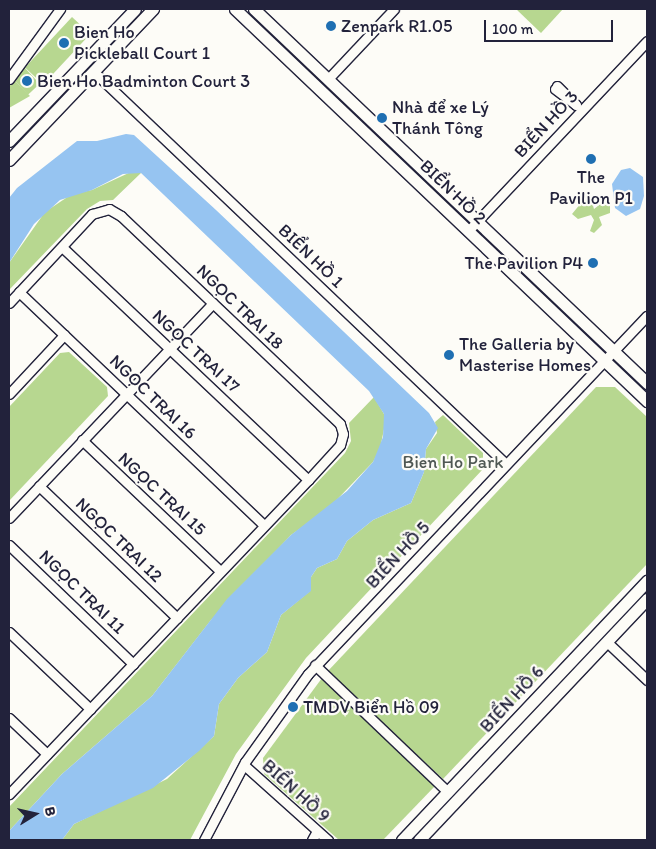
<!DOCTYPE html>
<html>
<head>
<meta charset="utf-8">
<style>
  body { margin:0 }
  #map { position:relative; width:656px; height:849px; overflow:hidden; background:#fdfcf7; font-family:Itim,sans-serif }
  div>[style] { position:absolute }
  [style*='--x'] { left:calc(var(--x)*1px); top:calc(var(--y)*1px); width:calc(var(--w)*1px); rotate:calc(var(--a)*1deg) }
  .green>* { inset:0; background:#b7d790; transform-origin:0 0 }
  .water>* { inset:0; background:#96c4f1 }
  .roads { filter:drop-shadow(1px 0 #22223b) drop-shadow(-1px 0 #22223b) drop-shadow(0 1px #22223b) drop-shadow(0 -1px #22223b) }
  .minor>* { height:9px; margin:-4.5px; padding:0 4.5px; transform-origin:4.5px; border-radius:4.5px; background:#fdfcf7 }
  .tertiary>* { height:11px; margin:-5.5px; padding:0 5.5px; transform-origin:5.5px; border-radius:5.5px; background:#fdfcf7 }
  .dots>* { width:14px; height:14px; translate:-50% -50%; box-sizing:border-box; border:2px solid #fdfcf7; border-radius:50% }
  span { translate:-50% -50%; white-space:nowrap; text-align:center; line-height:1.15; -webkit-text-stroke:4.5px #fdfcf7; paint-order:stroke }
  .poi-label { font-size:18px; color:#22223b }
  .left { translate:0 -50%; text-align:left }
  .right { translate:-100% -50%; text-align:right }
  .street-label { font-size:18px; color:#22223b }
  .park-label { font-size:18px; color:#4f5854 }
  .frame { position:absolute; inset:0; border:10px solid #22223b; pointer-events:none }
  .north { position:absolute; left:10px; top:789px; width:50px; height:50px; -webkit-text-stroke:4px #fdfcf7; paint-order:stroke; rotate:80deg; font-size:14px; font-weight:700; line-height:20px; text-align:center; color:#22223b }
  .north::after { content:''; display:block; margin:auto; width:18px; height:22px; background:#22223b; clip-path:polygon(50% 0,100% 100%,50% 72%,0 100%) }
  .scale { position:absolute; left:484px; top:20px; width:129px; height:22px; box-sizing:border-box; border:2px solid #22223b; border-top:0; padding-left:6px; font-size:15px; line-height:18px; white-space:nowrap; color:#22223b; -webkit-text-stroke:4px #fdfcf7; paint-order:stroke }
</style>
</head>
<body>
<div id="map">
  <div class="green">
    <i style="clip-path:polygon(516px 9px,563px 9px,541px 33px)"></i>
    <i style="left:72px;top:17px;width:25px;height:69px;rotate:43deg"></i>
    <i style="left:24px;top:67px;width:23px;height:16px;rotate:47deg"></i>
    <i style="clip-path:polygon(14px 80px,30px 96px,9px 108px,9px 85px)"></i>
    <i style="clip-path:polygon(133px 171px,141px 173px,113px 200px,100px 201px,87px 209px,9px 290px,9px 263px,45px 212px,72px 194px,92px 190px)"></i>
    <i style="clip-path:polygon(586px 197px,591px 199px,594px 209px,603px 202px,610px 205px,610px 213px,599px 217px,602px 225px,594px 233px,590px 231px,594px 220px,591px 215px,578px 219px,572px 214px)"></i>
    <i style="clip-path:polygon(69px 352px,107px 387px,108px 396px,9px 501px,9px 407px,60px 353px)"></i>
    <i style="clip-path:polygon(596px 387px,615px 387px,647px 417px,647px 564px,443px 779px,327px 672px)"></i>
    <i style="clip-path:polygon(374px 397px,384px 414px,385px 424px,380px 449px,373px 462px,328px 509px,291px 535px,211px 620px,152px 696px,62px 774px,9px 831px,9px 807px,345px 453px,351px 441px,349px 423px)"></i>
    <i style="clip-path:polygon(443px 415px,483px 453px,483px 469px,306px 658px,236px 754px,190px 840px,62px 840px,74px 824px,167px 779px,214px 736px,219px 704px,238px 678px,267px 652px,281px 615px,310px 591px,311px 577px,317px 568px,337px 559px,347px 541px,373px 520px,411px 503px,424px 472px,426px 449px,437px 433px,435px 422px)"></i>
    <i style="clip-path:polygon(322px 678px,436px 785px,383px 840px,339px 840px,264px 774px,263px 758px)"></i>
  </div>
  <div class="water">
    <i style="clip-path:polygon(126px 134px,134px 135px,216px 210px,429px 413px,438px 428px,426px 449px,424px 472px,411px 503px,373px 520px,347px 541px,337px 559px,317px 568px,311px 577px,311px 591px,281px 615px,267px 652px,238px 678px,219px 704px,214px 736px,199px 751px,153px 788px,74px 824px,62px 840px,9px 840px,9px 831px,62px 774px,152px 696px,227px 599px,291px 535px,347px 491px,373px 462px,383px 437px,384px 414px,369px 391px,141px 173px,123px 174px,92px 190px,60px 200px,34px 224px,9px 263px,9px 198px,17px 188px,77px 141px,97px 141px)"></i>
    <i style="clip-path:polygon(630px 168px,643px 177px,644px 196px,640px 209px,626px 216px,615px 208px,612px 184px,621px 170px)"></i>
  </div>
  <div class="roads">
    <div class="minor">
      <i style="--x:93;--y:71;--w:570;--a:43.58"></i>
      <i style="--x:9;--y:79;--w:87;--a:-53.9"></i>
      <i style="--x:328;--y:79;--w:96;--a:-46.7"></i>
      <i style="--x:555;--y:89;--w:26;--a:37"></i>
      <i style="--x:576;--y:105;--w:27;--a:-135"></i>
      <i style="--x:468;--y:231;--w:261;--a:-46.7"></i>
      <i style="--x:62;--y:247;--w:339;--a:43.4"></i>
      <i style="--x:19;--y:292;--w:338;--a:43.6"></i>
      <i style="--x:9;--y:303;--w:122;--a:-47"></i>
      <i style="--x:92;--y:214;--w:18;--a:-16"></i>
      <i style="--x:109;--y:209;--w:14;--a:30"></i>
      <i style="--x:121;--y:216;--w:302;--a:43.5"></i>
      <i style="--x:340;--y:424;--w:10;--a:73"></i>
      <i style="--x:343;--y:434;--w:11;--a:105"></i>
      <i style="--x:340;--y:445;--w:47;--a:132.4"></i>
      <i style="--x:308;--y:480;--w:434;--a:133.6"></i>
      <i style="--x:9;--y:394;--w:81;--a:-47"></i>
      <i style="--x:82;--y:440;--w:190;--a:43.5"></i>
      <i style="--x:39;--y:486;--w:191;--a:43.7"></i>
      <i style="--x:9;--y:518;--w:296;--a:-46.5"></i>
      <i style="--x:9;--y:545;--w:172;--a:43.8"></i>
      <i style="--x:9;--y:632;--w:112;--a:43.5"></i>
      <i style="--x:607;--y:642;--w:55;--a:43.5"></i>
      <i style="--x:315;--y:665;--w:184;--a:43.7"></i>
      <i style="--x:9;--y:718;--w:52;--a:43.5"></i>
      <i style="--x:244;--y:765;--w:113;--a:41.8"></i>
      <i style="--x:204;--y:840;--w:88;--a:-62.3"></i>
      <i style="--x:245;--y:762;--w:108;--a:-54.4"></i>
      <i style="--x:308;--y:674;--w:493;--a:-46.6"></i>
      <i style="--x:312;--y:840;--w:10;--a:-61"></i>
    </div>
    <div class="tertiary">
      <i style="--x:235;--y:9;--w:569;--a:43.58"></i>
      <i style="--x:254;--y:9;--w:543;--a:43.58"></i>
      <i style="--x:9;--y:141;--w:182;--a:-46.3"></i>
      <i style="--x:9;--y:160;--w:209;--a:-46.4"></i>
      <i style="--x:402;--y:840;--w:357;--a:-46.6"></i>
      <i style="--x:419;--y:840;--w:332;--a:-46.6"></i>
    </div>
  </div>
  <div class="dots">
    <i style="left:331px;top:26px;background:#1f6fb2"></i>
    <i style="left:64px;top:43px;background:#1f6fb2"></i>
    <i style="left:27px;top:81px;background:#1f6fb2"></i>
    <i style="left:382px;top:118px;background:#1f6fb2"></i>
    <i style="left:591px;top:159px;background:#1f6fb2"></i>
    <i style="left:593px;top:263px;background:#1f6fb2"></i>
    <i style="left:449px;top:355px;background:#1f6fb2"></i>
    <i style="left:293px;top:707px;background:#1f6fb2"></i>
  </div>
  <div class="poi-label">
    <span class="left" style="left:341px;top:26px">Zenpark R1.05</span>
    <span class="left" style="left:74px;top:43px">Bien Ho<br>Pickleball Court 1</span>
    <span class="left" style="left:37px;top:81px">Bien Ho Badminton Court 3</span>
    <span class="left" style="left:392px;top:118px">Nhà để xe Lý<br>Thánh Tông</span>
    <span style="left:591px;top:188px">The<br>Pavilion P1</span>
    <span class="right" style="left:583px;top:263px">The Pavilion P4</span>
    <span class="left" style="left:459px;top:355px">The Galleria by<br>Masterise Homes</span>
    <span class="left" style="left:303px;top:707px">TMDV Biển Hồ 09</span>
  </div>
  <div class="street-label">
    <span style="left:546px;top:124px;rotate:-47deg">BIỂN HỒ 3</span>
    <span style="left:453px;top:192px;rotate:44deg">BIỂN HỒ 2</span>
    <span style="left:311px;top:256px;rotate:44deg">BIỂN HỒ 1</span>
    <span style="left:240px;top:307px;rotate:44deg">NGỌC TRAI 18</span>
    <span style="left:196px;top:351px;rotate:43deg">NGỌC TRAI 17</span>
    <span style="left:153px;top:397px;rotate:44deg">NGỌC TRAI 16</span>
    <span style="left:162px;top:494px;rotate:43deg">NGỌC TRAI 15</span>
    <span style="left:119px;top:540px;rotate:44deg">NGỌC TRAI 12</span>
    <span style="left:398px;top:555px;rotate:-47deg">BIỂN HỒ 5</span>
    <span style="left:82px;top:592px;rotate:44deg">NGỌC TRAI 11</span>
    <span style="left:512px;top:699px;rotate:-47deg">BIỂN HỒ 6</span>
    <span style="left:296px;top:791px;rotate:42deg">BIỂN HỒ 9</span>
  </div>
  <div class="park-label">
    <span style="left:453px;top:462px">Bien Ho Park</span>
  </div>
  <div class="frame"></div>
  <div class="north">B</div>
  <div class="scale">100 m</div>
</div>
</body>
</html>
